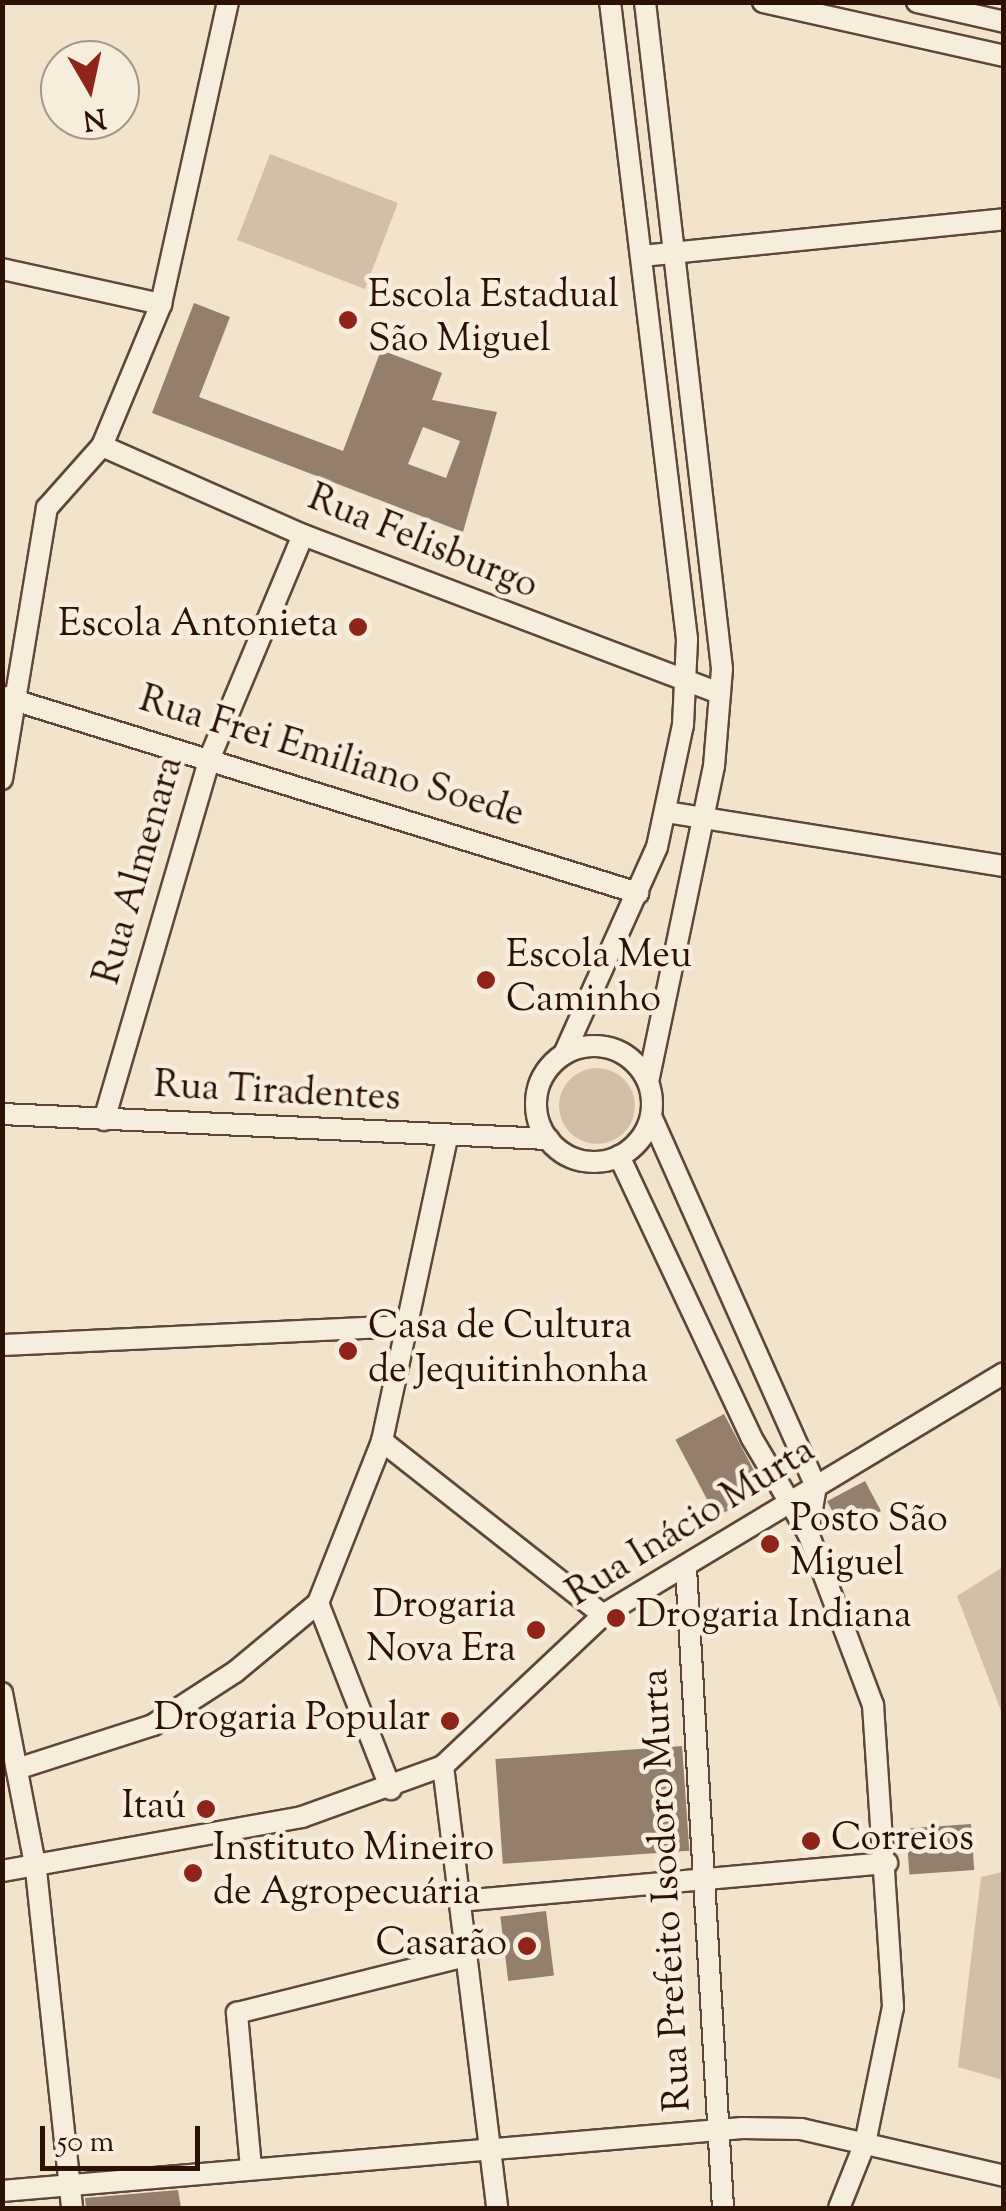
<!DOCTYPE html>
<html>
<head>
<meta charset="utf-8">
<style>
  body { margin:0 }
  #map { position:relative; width:1006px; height:2211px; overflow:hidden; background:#f2e3cb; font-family:"Sorts Mill Goudy",serif }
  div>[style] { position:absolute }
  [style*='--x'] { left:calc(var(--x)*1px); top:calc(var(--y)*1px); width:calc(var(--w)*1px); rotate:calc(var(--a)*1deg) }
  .green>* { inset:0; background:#d1bfa9; transform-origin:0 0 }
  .round { border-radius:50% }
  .building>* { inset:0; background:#947e6c; transform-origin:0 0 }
  .roads { filter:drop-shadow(2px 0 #5f4636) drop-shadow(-2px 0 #5f4636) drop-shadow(0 2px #5f4636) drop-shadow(0 -2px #5f4636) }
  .street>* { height:20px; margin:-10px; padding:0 10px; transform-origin:10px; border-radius:10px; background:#f7eddd }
  .street>.ring { margin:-10px; padding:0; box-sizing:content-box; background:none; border:20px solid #f7eddd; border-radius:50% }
  .dots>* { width:28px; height:28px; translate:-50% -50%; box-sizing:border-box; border:5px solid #f7eddd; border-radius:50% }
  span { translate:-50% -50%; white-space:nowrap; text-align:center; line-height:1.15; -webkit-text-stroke:9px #f7eddd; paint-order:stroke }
  .poi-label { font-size:38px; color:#2e1105 }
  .left { translate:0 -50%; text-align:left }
  .right { translate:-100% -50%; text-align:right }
  .street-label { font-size:38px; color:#2e1105 }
  .frame { position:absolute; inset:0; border:5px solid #2e1105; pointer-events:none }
  .north { position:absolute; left:40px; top:40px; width:100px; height:100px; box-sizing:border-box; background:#f7eddd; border:2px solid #a79587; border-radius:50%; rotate:171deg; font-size:28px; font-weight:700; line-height:40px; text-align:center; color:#2e1105 }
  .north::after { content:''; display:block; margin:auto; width:35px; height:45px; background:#8f2418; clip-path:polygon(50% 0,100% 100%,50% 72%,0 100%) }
  .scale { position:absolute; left:40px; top:2126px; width:160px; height:45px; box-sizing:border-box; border:5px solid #2e1105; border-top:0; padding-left:12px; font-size:30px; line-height:35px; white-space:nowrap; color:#2e1105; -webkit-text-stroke:8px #f7eddd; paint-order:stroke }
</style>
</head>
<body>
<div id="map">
  <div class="green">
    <i style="left:270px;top:154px;width:137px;height:92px;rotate:21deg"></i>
    <i class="round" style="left:559px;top:1068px;width:76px;height:76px"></i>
    <i style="clip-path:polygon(1003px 1567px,1003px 1716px,957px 1596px)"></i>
    <i style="clip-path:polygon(1003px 1872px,1004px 1872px,1003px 2080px,958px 2067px,981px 1877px)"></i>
  </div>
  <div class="building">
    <i style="clip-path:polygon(evenodd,194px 303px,230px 317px,199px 397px,343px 451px,381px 350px,442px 373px,432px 400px,497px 412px,463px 532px,152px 413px,194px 303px,423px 427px,460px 441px,446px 478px,408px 464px,423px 427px)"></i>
    <i style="left:724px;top:1414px;width:87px;height:55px;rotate:62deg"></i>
    <i style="left:865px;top:1481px;width:34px;height:43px;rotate:62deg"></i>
    <i style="left:682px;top:1746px;width:105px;height:187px;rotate:86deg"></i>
    <i style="left:971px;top:1824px;width:46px;height:65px;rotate:86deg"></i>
    <i style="left:546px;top:1911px;width:65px;height:46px;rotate:83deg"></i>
    <i style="clip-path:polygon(178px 2190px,181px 2208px,86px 2208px,85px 2198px)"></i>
  </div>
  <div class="roads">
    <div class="street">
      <i style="--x:645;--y:2;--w:671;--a:83.41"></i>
      <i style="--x:722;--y:669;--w:97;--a:94.7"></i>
      <i style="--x:714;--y:766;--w:322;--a:101.8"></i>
      <i style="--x:763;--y:2;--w:247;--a:12.6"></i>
      <i style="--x:917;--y:2;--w:89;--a:12.9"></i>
      <i style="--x:642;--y:256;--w:364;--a:-5.8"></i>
      <i style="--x:2;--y:269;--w:163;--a:12.4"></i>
      <i style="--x:102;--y:446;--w:220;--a:23.9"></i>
      <i style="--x:303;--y:535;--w:446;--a:20.8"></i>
      <i style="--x:4;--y:697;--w:664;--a:17.18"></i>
      <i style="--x:2;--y:779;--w:275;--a:-80.6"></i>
      <i style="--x:47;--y:508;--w:83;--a:-48.4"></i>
      <i style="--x:102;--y:446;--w:154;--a:-67.4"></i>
      <i style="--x:161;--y:304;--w:309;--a:-77.5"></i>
      <i style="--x:666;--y:812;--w:342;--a:9.1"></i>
      <i class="ring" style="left:536px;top:1046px;width:96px;height:96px"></i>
      <i style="--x:564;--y:1054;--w:227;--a:-65.8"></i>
      <i style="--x:657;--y:847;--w:125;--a:-78"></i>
      <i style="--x:683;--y:725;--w:86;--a:-87.3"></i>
      <i style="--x:687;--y:639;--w:642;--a:-96.89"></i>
      <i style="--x:2;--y:1114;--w:547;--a:2.62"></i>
      <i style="--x:651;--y:1116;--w:405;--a:66"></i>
      <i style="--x:816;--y:1486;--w:48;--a:99.7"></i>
      <i style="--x:104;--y:1120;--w:380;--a:-73.7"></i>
      <i style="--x:211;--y:755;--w:238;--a:-67.3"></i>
      <i style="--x:619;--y:1156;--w:310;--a:64.8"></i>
      <i style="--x:751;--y:1437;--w:112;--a:59.3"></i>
      <i style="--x:808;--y:1533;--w:184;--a:69.3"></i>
      <i style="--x:873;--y:1705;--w:303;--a:86.2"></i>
      <i style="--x:893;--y:2007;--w:139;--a:101.6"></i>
      <i style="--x:865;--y:2143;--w:70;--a:111.8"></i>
      <i style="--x:2;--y:1345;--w:405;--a:-2.7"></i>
      <i style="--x:382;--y:1441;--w:281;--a:38.2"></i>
      <i style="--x:686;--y:1568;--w:641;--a:86.69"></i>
      <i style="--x:318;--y:1603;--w:200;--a:68.6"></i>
      <i style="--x:2;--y:1693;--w:180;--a:79.1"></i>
      <i style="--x:36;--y:1870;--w:340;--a:83.9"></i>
      <i style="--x:443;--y:1766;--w:445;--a:83"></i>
      <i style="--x:17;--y:1769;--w:143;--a:-17.9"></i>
      <i style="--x:153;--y:1725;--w:98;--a:-32.9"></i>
      <i style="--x:235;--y:1672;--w:108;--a:-39.7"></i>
      <i style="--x:318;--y:1603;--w:174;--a:-68.4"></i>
      <i style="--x:382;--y:1441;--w:310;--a:-77.9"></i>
      <i style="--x:2;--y:1871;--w:305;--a:-10.2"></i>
      <i style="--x:302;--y:1817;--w:150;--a:-19.9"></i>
      <i style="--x:443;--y:1766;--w:220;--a:-43.3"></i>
      <i style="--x:603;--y:1615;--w:468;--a:-31.1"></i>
      <i style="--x:460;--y:1901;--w:429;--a:-5.1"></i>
      <i style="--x:251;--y:2168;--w:156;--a:-95.2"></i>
      <i style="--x:237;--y:2013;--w:236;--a:-14"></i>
      <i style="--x:2;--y:2191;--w:743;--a:-4.87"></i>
      <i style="--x:742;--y:2128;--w:59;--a:1"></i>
      <i style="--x:801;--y:2129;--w:208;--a:13"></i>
    </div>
  </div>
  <div class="dots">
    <i style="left:348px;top:320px;background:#8f2418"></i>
    <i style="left:358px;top:627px;background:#8f2418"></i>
    <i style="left:486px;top:980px;background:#8f2418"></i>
    <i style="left:348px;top:1351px;background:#8f2418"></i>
    <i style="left:770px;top:1544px;background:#8f2418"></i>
    <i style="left:616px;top:1618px;background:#8f2418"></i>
    <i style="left:536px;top:1630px;background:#8f2418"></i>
    <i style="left:450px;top:1721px;background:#8f2418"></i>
    <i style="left:206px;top:1809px;background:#8f2418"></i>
    <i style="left:811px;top:1841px;background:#8f2418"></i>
    <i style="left:193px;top:1873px;background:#8f2418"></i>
    <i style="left:527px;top:1946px;background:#8f2418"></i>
  </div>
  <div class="poi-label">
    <span class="left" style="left:368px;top:320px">Escola Estadual<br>São Miguel</span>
    <span class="right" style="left:338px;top:627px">Escola Antonieta</span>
    <span class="left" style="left:506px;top:980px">Escola Meu<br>Caminho</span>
    <span class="left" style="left:368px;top:1351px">Casa de Cultura<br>de Jequitinhonha</span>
    <span class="left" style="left:790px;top:1544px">Posto São<br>Miguel</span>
    <span class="right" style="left:516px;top:1630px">Drogaria<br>Nova Era</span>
    <span class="left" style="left:636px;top:1618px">Drogaria Indiana</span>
    <span class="right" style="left:430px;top:1721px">Drogaria Popular</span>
    <span class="right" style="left:186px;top:1809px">Itaú</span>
    <span class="left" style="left:831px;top:1841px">Correios</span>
    <span class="left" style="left:213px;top:1873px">Instituto Mineiro<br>de Agropecuária</span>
    <span class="right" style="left:507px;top:1946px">Casarão</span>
  </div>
  <div class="street-label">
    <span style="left:422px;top:544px;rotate:22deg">Rua Felisburgo</span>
    <span style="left:331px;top:759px;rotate:17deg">Rua Frei Emiliano Soede</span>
    <span style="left:141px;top:871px;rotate:-74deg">Rua Almenara</span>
    <span style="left:277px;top:1094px;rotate:3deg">Rua Tiradentes</span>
    <span style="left:692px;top:1524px;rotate:-32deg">Rua Inácio Murta</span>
    <span style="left:669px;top:1890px;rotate:-93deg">Rua Prefeito Isodoro Murta</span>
  </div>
  <div class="frame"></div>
  <div class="north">N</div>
  <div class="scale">50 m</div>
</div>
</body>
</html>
